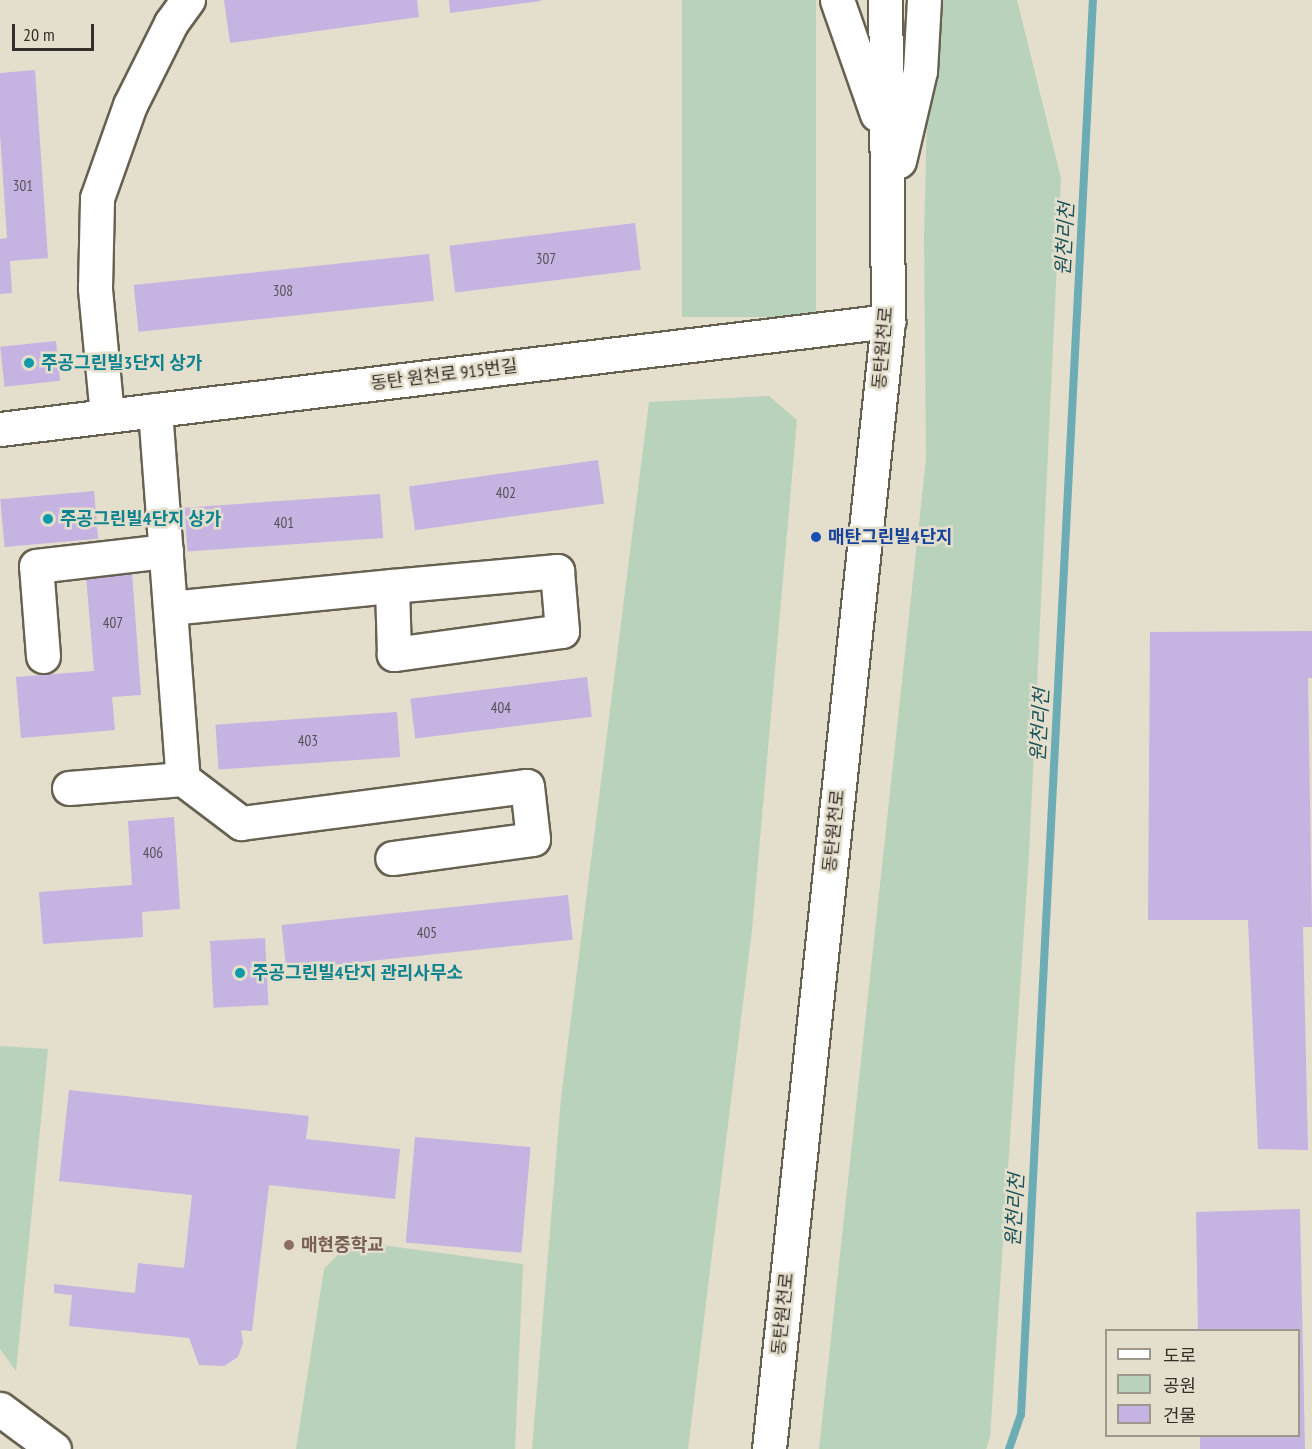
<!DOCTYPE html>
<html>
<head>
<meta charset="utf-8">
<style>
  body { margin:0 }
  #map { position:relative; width:1312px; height:1449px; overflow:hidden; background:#e4decc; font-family:"PT Sans Narrow","Noto Sans KR",sans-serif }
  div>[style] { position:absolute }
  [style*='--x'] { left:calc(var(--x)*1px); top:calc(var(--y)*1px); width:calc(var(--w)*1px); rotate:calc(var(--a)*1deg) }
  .green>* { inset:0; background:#b8d2bc; transform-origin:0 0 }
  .stream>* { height:8px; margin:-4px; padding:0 4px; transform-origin:4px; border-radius:4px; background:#6bacb5 }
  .building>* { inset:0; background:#c5b3e2; transform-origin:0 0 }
  .roads { filter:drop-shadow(2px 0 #676152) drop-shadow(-2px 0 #676152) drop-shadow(0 2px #676152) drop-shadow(0 -2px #676152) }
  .minor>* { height:33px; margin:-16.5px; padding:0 16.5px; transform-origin:16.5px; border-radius:16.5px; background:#fff }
  .major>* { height:33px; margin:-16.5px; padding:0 16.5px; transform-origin:16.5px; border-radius:16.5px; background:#fff }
  .dots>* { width:16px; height:16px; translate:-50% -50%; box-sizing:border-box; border:3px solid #e4decc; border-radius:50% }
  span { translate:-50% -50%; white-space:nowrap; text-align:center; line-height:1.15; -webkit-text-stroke:5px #e4decc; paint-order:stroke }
  .number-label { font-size:15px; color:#585157 }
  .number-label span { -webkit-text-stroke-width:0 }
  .street-label { font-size:18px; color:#333029 }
  .culture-label { font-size:18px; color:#0d838f; font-weight:700 }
  .left { translate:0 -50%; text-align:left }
  .transit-label { font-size:18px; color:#164399; font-weight:700 }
  .education-label { font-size:18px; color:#785e54; font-weight:700 }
  .water-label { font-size:20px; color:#1b535a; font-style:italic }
  .legend { position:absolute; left:1105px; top:1329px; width:195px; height:108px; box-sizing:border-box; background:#e4decc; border:2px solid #9d988b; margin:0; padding:8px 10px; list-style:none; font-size:18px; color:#333029 }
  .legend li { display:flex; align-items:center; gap:12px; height:30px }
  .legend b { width:30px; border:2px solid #9d988b }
  .scale { position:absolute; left:12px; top:24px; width:82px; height:27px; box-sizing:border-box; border:3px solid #333029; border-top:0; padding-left:8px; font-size:18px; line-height:21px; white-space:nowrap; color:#333029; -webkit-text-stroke:4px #e4decc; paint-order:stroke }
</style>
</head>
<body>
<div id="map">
  <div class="green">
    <i style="left:682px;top:0;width:134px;height:317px"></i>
    <i style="clip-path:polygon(930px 0,1017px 0,1061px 178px,1029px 855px,990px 1437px,986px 1449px,819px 1449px,926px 459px,924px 239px)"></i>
    <i style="clip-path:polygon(769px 396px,797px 420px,752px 930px,688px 1449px,532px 1449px,561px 1098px,649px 402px)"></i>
    <i style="clip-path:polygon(0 1046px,48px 1049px,16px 1371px,0 1349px)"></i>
    <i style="clip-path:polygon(351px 1241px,523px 1264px,515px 1449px,296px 1449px,324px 1269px)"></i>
  </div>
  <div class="stream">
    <i style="--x:1009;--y:1449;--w:36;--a:-71"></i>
    <i style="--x:1021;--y:1415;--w:1417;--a:-87.09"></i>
  </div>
  <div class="building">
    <i style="clip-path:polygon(224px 0,417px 0,419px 17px,230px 43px)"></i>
    <i style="clip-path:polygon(449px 0,541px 0,541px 1px,450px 13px)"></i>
    <i style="clip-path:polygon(35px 70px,48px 258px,10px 261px,12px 293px,0 294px,0 239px,7px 238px,0 134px,0 73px)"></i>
    <i style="left:635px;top:223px;width:47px;height:187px;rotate:83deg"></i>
    <i style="left:429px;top:254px;width:47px;height:297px;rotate:84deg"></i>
    <i style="left:56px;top:341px;width:40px;height:56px;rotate:84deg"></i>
    <i style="left:598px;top:460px;width:44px;height:191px;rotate:82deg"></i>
    <i style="left:94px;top:491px;width:48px;height:94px;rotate:85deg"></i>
    <i style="left:380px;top:494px;width:44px;height:196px;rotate:86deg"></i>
    <i style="clip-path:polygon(132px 572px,141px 695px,112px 697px,115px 730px,21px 738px,16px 677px,94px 671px,86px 576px)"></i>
    <i style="clip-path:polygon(1312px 631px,1312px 678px,1308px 678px,1312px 927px,1303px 927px,1308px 1150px,1258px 1149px,1248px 920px,1148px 920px,1150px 632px)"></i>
    <i style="left:587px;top:677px;width:40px;height:178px;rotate:83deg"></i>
    <i style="left:397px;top:712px;width:45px;height:182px;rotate:86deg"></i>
    <i style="clip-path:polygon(174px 817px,180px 909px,142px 912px,143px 937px,43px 944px,39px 892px,132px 885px,128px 821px)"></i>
    <i style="left:568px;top:895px;width:45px;height:288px;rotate:84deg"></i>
    <i style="left:265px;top:938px;width:67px;height:55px;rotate:87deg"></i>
    <i style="clip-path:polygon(69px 1090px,309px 1116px,306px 1139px,400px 1149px,395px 1199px,269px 1185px,252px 1331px,241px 1330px,243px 1343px,238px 1357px,224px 1366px,199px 1365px,189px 1338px,69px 1326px,72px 1295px,54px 1293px,54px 1284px,135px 1293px,138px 1263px,184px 1268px,192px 1195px,59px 1181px)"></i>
    <i style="left:415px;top:1137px;width:116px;height:106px;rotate:5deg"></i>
    <i style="clip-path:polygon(1300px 1209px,1305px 1449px,1200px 1449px,1200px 1436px,1298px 1436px,1298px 1330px,1198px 1330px,1196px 1212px)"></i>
  </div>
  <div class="roads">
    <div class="minor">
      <i style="--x:155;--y:410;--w:370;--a:85.7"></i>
      <i style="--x:183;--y:779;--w:73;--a:37.2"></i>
      <i style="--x:241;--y:823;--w:288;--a:-7.4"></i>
      <i style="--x:527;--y:786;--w:53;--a:83.5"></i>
      <i style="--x:533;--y:839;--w:142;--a:172.3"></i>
      <i style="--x:107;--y:416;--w:129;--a:-95.4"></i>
      <i style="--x:95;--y:288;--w:90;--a:-88.7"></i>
      <i style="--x:97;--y:198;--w:99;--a:-70.5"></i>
      <i style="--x:130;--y:105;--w:92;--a:-63.4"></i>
      <i style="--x:171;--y:23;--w:29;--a:-54"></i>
      <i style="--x:0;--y:429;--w:895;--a:-6.93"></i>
      <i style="--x:170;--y:608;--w:223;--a:-5.7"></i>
      <i style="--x:392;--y:586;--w:166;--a:-5.2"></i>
      <i style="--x:557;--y:571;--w:60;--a:85.2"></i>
      <i style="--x:562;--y:631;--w:170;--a:172.2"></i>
      <i style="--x:394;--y:654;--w:68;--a:-91.7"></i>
      <i style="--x:43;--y:656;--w:90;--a:-94.4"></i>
      <i style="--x:36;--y:566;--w:131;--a:-6.6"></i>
      <i style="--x:69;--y:788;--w:114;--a:-4.5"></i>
      <i style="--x:0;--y:1409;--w:67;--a:36.5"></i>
    </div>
    <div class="major">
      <i style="--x:837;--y:0;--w:121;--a:70.7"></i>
      <i style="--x:899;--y:161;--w:92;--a:-76.9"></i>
      <i style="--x:920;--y:71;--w:71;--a:-86.8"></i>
      <i style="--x:769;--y:1449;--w:1134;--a:-83.98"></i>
      <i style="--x:888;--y:321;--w:321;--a:-90.5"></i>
    </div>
  </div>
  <div class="dots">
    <i style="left:29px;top:363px;background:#0f9aa8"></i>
    <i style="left:48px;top:519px;background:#0f9aa8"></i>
    <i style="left:816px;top:537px;background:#1a4fb4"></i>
    <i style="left:240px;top:973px;background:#0f9aa8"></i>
    <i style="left:289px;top:1245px;background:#8d6e63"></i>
  </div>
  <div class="number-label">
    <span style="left:23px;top:186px">301</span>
    <span style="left:546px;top:259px">307</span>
    <span style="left:283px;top:291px">308</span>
    <span style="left:506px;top:493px">402</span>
    <span style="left:284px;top:523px">401</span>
    <span style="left:113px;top:623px">407</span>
    <span style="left:501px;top:708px">404</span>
    <span style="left:308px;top:741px">403</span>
    <span style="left:153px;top:853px">406</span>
    <span style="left:427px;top:933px">405</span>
  </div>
  <div class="street-label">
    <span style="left:883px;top:348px;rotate:-85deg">동탄원천로</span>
    <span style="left:444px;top:375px;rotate:-7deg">동탄 원천로 915번길</span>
    <span style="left:834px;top:831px;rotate:-84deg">동탄원천로</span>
    <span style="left:783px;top:1314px;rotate:-84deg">동탄원천로</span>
  </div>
  <div class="culture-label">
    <span class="left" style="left:41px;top:363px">주공그린빌3단지 상가</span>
    <span class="left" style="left:60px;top:519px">주공그린빌4단지 상가</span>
    <span class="left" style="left:252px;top:973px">주공그린빌4단지 관리사무소</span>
  </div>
  <div class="transit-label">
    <span class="left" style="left:828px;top:537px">매탄그린빌4단지</span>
  </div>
  <div class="education-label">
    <span class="left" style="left:301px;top:1245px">매현중학교</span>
  </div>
  <div class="water-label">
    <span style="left:1065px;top:239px;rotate:-87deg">원천리천</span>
    <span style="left:1040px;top:725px;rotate:-87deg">원천리천</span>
    <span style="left:1015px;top:1210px;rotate:-87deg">원천리천</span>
  </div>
  <ul class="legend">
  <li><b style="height:8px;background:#fff"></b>도로</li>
  <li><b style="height:16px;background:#b8d2bc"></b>공원</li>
  <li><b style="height:16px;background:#c5b3e2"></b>건물</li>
  </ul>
  <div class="scale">20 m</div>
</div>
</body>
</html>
